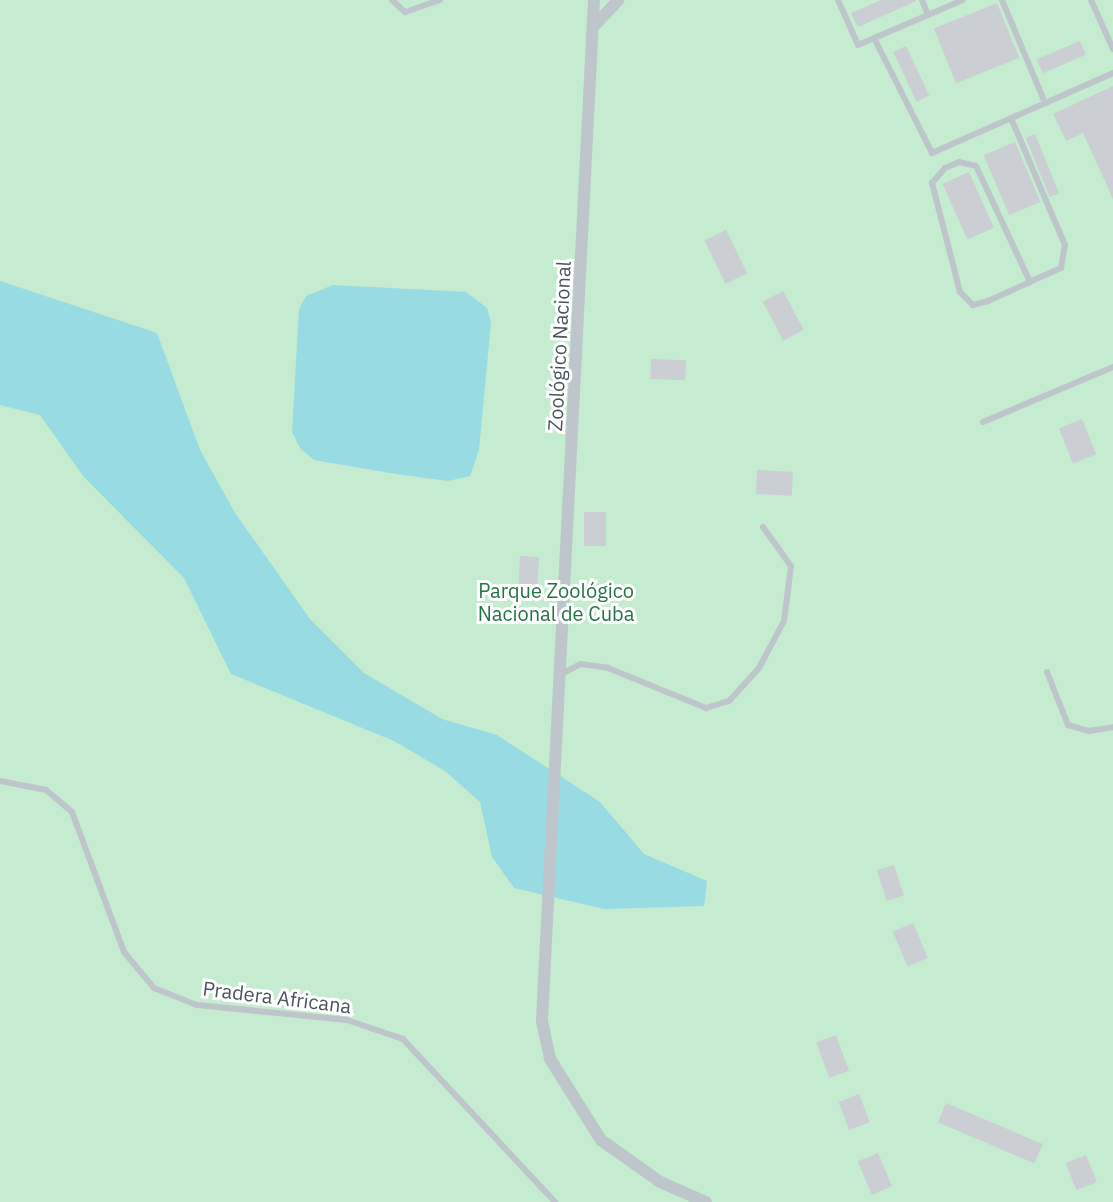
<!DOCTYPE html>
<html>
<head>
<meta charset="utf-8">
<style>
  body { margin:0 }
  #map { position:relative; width:1113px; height:1202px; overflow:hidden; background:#f3f1f1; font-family:"IBM Plex Sans",sans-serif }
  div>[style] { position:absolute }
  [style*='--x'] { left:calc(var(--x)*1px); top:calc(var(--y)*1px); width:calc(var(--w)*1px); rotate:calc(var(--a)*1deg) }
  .green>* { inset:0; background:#c5ebd0; transform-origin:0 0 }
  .water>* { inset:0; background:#98dbe2 }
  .building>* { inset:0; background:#cbcfd3; transform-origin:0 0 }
  .lane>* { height:6px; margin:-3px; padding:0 3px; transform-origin:3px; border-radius:3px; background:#bec6cc }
  .street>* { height:12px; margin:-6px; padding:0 6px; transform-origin:6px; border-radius:6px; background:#bec6cc }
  span { translate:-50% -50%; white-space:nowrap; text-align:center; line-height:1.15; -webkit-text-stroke:6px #fff; paint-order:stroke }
  .street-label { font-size:20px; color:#4b565c }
  .park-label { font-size:20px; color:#237643 }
</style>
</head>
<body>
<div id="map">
  <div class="green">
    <i style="left:0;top:0;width:1113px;height:1202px"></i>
  </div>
  <div class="water">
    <i style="clip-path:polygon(0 281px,157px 333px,200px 450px,235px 513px,310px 619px,364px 673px,442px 719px,497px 735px,600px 802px,644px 854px,707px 881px,704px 906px,604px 909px,514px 888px,492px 857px,480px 802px,445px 771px,394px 741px,231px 674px,184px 578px,83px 476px,40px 415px,0 405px)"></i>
    <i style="clip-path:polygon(333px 285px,466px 292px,487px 308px,491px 322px,479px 450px,470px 476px,448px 481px,396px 474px,314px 460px,300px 448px,292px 432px,299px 309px,306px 296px)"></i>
  </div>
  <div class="building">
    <i style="clip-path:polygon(881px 0,916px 0,916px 1px,858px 27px,851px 13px)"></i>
    <i style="left:997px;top:3px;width:59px;height:68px;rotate:68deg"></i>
    <i style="left:1080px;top:41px;width:15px;height:47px;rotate:67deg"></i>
    <i style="left:906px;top:46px;width:55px;height:14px;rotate:65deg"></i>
    <i style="clip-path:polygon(1113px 86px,1113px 199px,1083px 133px,1066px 141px,1053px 114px)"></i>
    <i style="left:1035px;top:134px;width:64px;height:10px;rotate:68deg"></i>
    <i style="left:1015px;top:142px;width:65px;height:34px;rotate:67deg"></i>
    <i style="left:969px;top:172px;width:61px;height:29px;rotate:66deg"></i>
    <i style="left:726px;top:230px;width:48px;height:24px;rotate:64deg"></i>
    <i style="left:783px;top:291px;width:44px;height:23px;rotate:62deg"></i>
    <i style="left:651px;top:359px;width:35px;height:20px;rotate:2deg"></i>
    <i style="left:1082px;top:419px;width:38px;height:25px;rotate:68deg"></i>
    <i style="left:757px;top:470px;width:36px;height:24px;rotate:3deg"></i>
    <i style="left:584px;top:512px;width:22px;height:34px"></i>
    <i style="left:520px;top:556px;width:19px;height:33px;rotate:3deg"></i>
    <i style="left:894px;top:865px;width:32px;height:18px;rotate:72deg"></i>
    <i style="left:913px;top:923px;width:38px;height:22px;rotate:67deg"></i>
    <i style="left:836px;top:1035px;width:38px;height:21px;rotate:70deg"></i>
    <i style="left:859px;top:1094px;width:30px;height:22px;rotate:69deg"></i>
    <i style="left:946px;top:1103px;width:105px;height:21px;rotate:23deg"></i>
    <i style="left:878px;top:1153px;width:36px;height:22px;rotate:67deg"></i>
    <i style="left:1086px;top:1155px;width:29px;height:22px;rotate:68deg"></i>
  </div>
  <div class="lane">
    <i style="--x:392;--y:0;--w:18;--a:43"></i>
    <i style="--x:405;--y:12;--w:37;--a:-19"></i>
    <i style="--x:838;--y:0;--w:49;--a:66"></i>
    <i style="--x:858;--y:45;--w:114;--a:-23.2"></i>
    <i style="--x:922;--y:0;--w:16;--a:68"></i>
    <i style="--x:1002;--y:0;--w:112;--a:67.3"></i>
    <i style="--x:1091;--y:0;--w:54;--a:65.8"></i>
    <i style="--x:874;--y:38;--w:129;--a:63.2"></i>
    <i style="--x:932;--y:153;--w:198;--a:-23.8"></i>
    <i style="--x:1011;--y:118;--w:138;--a:67"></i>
    <i style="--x:1065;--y:245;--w:23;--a:100"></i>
    <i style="--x:1061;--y:268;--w:34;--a:156"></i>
    <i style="--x:1030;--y:282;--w:46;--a:155.7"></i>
    <i style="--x:988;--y:301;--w:16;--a:165"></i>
    <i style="--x:973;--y:305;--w:18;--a:-135"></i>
    <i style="--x:960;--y:292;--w:113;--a:-104.4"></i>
    <i style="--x:932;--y:183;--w:20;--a:-49"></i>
    <i style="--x:945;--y:168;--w:15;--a:-23"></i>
    <i style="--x:959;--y:162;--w:17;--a:13"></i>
    <i style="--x:976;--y:166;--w:128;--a:65"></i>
    <i style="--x:983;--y:422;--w:141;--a:-22.9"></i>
    <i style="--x:1047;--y:672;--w:57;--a:68.4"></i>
    <i style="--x:1068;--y:725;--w:22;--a:16"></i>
    <i style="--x:1089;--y:731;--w:24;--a:-9"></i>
    <i style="--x:561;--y:674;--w:22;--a:-27"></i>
    <i style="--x:581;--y:664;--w:27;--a:8"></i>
    <i style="--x:608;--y:668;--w:106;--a:22.2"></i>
    <i style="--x:706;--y:708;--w:24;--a:-17"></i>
    <i style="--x:729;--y:701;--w:45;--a:-47.7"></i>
    <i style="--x:759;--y:668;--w:53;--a:-62"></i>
    <i style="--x:784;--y:621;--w:55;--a:-82.7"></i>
    <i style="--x:791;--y:566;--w:48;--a:-125.7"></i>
    <i style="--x:0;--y:781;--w:47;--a:11.1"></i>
    <i style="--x:46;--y:790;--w:34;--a:40"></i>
    <i style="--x:72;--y:812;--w:149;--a:69.6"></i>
    <i style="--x:124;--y:952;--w:47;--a:50.2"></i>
    <i style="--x:154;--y:988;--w:46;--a:21.6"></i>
    <i style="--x:197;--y:1005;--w:151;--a:5.7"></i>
    <i style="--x:347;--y:1020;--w:59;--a:18.7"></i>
    <i style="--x:403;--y:1039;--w:223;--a:47"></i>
  </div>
  <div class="street">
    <i style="--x:594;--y:0;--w:1022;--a:92.92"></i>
    <i style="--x:542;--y:1021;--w:39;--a:78"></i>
    <i style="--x:550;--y:1059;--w:96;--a:57.8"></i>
    <i style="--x:601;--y:1140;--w:72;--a:35.4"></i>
    <i style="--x:660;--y:1182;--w:50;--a:23.5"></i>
    <i style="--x:596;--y:24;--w:33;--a:-47"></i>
  </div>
  <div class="street-label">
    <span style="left:559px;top:346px;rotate:-87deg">Zoológico Nacional</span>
    <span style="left:277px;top:997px;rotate:7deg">Pradera Africana</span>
  </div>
  <div class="park-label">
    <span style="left:556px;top:602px">Parque Zoológico<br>Nacional de Cuba</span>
  </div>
</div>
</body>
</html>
